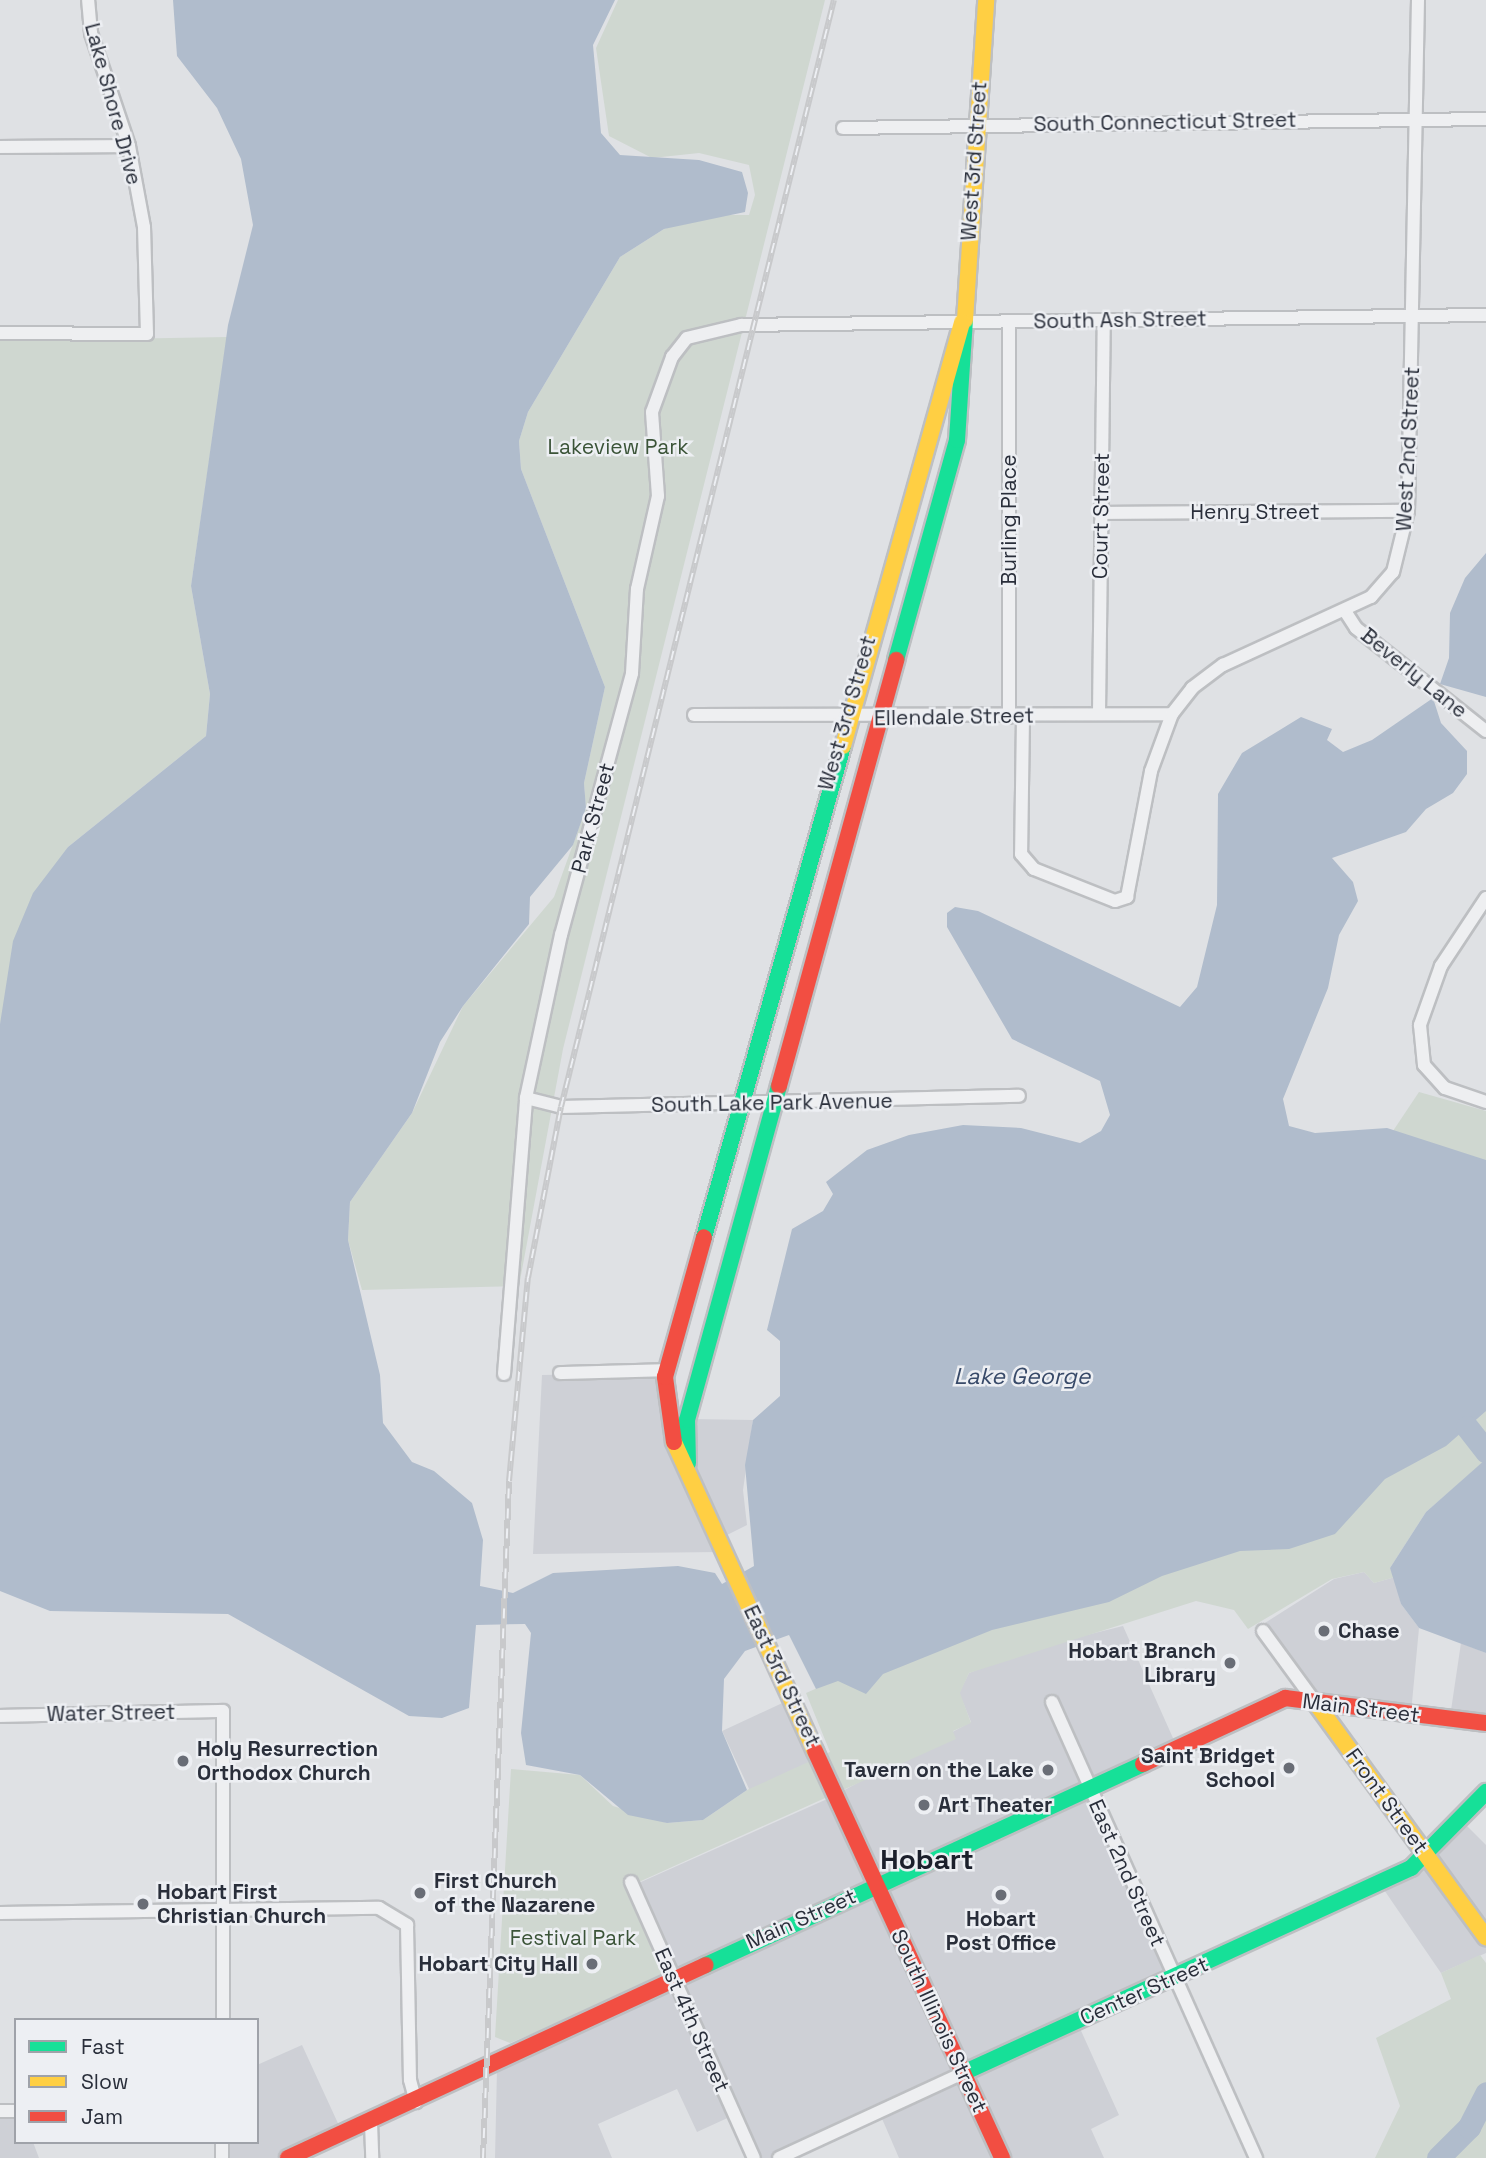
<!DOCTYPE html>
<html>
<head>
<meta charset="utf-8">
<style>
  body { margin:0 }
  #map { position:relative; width:1486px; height:2158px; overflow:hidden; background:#dfe1e4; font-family:"Space Grotesk",sans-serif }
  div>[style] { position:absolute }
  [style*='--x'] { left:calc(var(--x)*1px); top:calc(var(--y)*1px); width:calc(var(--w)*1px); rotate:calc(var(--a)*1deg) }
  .built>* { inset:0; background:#ced0d6; transform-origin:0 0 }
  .green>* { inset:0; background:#cfd7d0 }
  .water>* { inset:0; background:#b0bccc }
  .river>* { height:23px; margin:-11.5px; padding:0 11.5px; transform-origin:11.5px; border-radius:11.5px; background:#b0bccc }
  .roads { filter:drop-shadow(2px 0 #bdbfc2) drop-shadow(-2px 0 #bdbfc2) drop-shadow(0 2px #bdbfc2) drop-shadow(0 -2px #bdbfc2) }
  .street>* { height:12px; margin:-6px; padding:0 6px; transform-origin:6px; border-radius:6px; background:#eeeff1 }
  .fast>* { height:16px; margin:-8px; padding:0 8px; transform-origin:8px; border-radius:8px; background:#16e098 }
  .slow>* { height:16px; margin:-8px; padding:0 8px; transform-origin:8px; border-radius:8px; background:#ffcf43 }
  .jam>* { height:16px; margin:-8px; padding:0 8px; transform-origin:8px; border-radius:8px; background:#f24e42 }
  .rail>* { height:6px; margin-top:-3px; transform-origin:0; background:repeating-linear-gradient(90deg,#edeff3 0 10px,#c8c9cb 0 20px); box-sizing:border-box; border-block:2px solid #c8c9cb }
  .dots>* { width:19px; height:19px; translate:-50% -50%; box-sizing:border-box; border:4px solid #edeff3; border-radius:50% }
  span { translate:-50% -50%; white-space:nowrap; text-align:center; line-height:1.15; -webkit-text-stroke:5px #edeff3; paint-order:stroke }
  .street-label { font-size:21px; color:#292e3a }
  .park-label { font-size:21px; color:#3b5438 }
  .poi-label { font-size:21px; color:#292e3a; font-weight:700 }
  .left { translate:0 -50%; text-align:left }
  .right { translate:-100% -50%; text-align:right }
  .water-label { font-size:23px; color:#384a69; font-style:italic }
  .district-label { font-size:28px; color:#1b1f2b; font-weight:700 }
  .legend { position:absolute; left:14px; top:2018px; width:245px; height:126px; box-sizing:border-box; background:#edeff3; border:2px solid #9fa2a9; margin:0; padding:9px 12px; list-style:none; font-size:21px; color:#292e3a }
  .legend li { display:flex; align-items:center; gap:14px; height:35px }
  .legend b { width:35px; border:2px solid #9fa2a9 }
</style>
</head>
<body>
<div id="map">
  <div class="built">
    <i style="clip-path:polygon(663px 1373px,721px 1552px,533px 1554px,542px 1375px)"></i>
    <i style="clip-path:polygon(690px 1419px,753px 1420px,743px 1490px,747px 1525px,719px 1539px,691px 1466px)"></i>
    <i style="clip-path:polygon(1364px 1572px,1374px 1583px,1395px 1577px,1401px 1604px,1419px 1628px,1411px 1713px,1317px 1700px,1260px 1626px,1334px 1579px)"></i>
    <i style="clip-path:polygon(1123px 1626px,1177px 1747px,877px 1882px,837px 1794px,971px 1722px,959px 1693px,969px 1673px,1030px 1649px)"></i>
    <i style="clip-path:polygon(1461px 1643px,1486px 1653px,1486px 1721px,1450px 1717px)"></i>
    <i style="left:791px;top:1699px;width:65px;height:76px;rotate:65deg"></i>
    <i style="clip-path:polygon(1088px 1791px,1172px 1978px,776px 2158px,756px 2158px,734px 2115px,697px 2132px,677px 2089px,598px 2124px,612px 2158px,495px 2158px,497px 2069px)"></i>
    <i style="left:834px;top:1796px;width:96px;height:223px;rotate:66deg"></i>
    <i style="clip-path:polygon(1462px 1821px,1486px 1845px,1486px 1934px,1428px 1854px)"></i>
    <i style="clip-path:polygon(1425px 1856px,1486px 1939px,1486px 1953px,1441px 1973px,1380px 1884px)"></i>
    <i style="clip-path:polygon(1078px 2024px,1119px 2115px,1091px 2129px,1104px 2158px,1004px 2158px,966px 2074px)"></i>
    <i style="clip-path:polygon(302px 2045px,342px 2132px,282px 2158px,224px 2158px,224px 2142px,257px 2142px,257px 2065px)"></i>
    <i style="clip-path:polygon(962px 2076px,1001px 2158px,899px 2158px,880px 2114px)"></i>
    <i style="clip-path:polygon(16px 2113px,16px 2142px,33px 2142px,39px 2158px,0 2158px,0 2114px)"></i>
  </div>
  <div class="green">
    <i style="clip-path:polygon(618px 0,825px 0,563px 1049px,519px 1286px,362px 1290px,348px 1240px,350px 1202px,412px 1113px,463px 1006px,554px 897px,586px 808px,584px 783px,605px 687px,521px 469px,519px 441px,528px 412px,620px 257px,664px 229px,707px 215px,749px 215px,755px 195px,749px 165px,699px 153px,652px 158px,609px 136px,596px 48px)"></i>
    <i style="clip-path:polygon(227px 337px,191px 586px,210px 694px,206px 736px,68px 847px,0 1024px,0 341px)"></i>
    <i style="clip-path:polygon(1419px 1092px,1486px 1111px,1486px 1172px,1387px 1140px)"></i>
    <i style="clip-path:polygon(1486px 1392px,1486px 1460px,1426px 1512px,1390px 1568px,1395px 1577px,1374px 1583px,1364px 1572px,1332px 1579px,1248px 1629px,1234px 1610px,1196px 1601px,969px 1673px,960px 1693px,971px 1723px,953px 1731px,956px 1739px,630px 1886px,669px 1977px,510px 2043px,495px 2037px,511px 1769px,580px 1775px,613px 1806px,667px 1823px,703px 1820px,747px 1790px,830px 1752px,806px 1693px)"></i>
    <i style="clip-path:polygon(1480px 1955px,1486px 1963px,1486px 2158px,1375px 2158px,1400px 2106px,1376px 2038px,1451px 1999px,1441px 1973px)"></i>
  </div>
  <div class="water">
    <i style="clip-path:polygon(173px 0,615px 0,593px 45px,601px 133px,620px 155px,699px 160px,742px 172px,748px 193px,745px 212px,664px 229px,620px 257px,528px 412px,519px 441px,521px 469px,605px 687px,584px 783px,586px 808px,573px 845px,530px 897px,529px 924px,463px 1006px,440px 1042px,412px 1113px,350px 1202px,348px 1240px,380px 1375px,383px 1423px,412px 1462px,434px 1471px,472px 1503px,483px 1540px,480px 1586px,513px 1593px,553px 1573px,678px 1566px,715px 1573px,722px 1584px,754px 1566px,745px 1465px,753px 1420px,780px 1396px,780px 1341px,767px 1330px,792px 1229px,823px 1211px,833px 1194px,826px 1182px,867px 1150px,909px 1135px,963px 1125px,1021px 1128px,1080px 1143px,1101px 1131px,1110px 1115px,1100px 1081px,1012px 1039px,947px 927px,947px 913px,955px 907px,978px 911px,1180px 1007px,1197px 987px,1217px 905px,1218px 794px,1242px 753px,1301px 717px,1332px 729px,1327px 740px,1343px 752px,1372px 740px,1433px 698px,1441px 723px,1467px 751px,1467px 774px,1453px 793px,1426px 809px,1406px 832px,1332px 858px,1353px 882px,1358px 901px,1339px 935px,1328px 988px,1283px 1099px,1289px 1126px,1315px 1133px,1387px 1128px,1486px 1160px,1486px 1411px,1446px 1446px,1385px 1479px,1335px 1534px,1289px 1549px,1240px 1551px,1162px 1576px,1109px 1602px,992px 1630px,883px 1674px,866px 1694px,838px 1681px,816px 1689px,789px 1635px,745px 1651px,724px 1679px,722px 1731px,747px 1790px,703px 1820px,667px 1823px,628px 1815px,580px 1775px,526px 1765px,521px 1733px,531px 1633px,525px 1624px,476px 1625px,469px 1708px,442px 1718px,409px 1716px,228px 1614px,50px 1611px,0 1591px,0 1024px,13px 941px,33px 893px,68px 847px,206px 736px,210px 694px,191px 586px,228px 325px,253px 225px,241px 159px,217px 108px,177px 56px)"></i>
    <i style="clip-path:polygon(1486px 553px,1486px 697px,1440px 684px,1449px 658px,1450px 613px,1465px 578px)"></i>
    <i style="clip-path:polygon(1486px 1459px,1486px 1653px,1419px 1628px,1401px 1604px,1390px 1568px,1426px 1512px)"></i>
  </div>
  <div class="river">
    <i style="--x:1467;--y:1427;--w:31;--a:52"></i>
    <i style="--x:1438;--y:2158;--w:44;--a:-45"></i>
    <i style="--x:1469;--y:2127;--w:38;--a:-63"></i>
  </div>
  <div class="roads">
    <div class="street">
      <i style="--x:843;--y:128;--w:643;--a:-0.8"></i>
      <i style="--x:0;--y:147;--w:129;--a:-0.4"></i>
      <i style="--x:1009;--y:323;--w:394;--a:90"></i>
      <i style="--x:0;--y:333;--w:147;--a:0.4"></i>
      <i style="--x:147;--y:334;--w:107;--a:-91.6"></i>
      <i style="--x:144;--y:227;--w:82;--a:-100.5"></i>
      <i style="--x:129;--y:146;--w:119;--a:-108.6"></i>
      <i style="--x:91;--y:33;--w:33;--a:-95"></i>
      <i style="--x:1101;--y:513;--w:307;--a:-0.4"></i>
      <i style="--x:1345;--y:611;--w:20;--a:57"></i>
      <i style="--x:1356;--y:628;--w:166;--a:38.4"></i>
      <i style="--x:1099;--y:712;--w:392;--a:-89.3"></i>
      <i style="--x:694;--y:715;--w:478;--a:-0.1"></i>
      <i style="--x:1023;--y:717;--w:137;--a:90.8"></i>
      <i style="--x:1021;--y:854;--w:20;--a:49"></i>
      <i style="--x:1034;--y:869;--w:87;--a:21.6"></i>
      <i style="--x:1115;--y:901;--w:13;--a:-18"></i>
      <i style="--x:1127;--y:897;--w:128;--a:-79.2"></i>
      <i style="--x:1151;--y:771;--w:61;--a:-69.8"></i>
      <i style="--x:1172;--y:714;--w:33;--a:-52"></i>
      <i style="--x:1192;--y:688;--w:39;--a:-37"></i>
      <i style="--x:1223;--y:665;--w:163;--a:-24.7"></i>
      <i style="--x:1371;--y:597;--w:33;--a:-49"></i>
      <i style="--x:1393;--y:572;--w:63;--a:-76.2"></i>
      <i style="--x:1408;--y:511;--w:511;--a:-88.88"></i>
      <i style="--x:1486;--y:898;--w:82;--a:123.5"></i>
      <i style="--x:1441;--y:966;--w:63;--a:109.6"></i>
      <i style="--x:1420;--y:1025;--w:40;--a:84.3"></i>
      <i style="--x:1424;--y:1065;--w:31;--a:48"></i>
      <i style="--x:1445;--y:1088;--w:43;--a:18.9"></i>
      <i style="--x:526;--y:1098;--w:36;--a:14"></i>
      <i style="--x:561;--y:1107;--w:458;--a:-1.4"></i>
      <i style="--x:560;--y:1373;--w:105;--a:-1.6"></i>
      <i style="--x:504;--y:1374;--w:277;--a:-85.4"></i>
      <i style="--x:526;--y:1098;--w:167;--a:-77.9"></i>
      <i style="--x:561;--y:935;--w:271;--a:-74.8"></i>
      <i style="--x:632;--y:673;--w:84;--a:-86.6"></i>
      <i style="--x:637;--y:589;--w:95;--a:-77.3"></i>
      <i style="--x:658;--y:496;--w:84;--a:-94.1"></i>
      <i style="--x:652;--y:412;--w:59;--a:-70"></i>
      <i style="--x:672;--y:357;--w:24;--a:-52"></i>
      <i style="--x:687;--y:338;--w:56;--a:-13.5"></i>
      <i style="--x:741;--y:325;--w:745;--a:-0.77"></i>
      <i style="--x:1263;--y:1631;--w:88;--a:53.8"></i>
      <i style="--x:1052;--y:1702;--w:500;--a:65.9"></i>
      <i style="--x:0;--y:1716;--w:223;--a:-1.3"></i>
      <i style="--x:223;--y:1711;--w:309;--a:90"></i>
      <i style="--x:631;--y:1882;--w:302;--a:66"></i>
      <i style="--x:0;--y:1913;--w:379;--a:-0.8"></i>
      <i style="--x:379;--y:1908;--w:33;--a:31"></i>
      <i style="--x:407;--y:1925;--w:155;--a:88.9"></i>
      <i style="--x:410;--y:2080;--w:23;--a:75"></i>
      <i style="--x:0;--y:2111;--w:16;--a:0"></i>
      <i style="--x:371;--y:2122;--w:36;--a:88"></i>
      <i style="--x:222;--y:2158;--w:16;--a:-90"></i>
      <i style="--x:779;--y:2158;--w:203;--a:-24.8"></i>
    </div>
    <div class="fast">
      <i style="--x:896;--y:660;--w:228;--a:-74.5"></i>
      <i style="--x:957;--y:440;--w:120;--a:-86.2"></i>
      <i style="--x:704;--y:1237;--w:510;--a:-74.19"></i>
      <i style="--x:688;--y:1463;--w:43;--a:-91.3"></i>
      <i style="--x:687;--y:1420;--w:346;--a:-74.6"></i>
      <i style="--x:706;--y:1965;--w:481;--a:-24.7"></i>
      <i style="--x:963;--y:2073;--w:493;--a:-24.6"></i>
      <i style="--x:1411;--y:1868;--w:107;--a:-45.4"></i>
    </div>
    <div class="slow">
      <i style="--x:965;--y:320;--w:321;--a:-86.2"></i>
      <i style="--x:843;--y:746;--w:440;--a:-74.3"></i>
      <i style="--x:674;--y:1442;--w:340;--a:65.5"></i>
      <i style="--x:1315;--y:1702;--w:291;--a:54"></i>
    </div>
    <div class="jam">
      <i style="--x:779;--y:1086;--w:442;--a:-74.6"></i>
      <i style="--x:674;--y:1442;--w:66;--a:-97.9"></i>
      <i style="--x:665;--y:1377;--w:145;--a:-74.4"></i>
      <i style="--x:815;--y:1751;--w:448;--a:65.3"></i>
      <i style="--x:1143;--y:1764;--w:157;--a:-24.9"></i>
      <i style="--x:1285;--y:1698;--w:203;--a:7.1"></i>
      <i style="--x:288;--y:2158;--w:460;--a:-24.8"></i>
    </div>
  </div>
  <div class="rail">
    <i style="--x:483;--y:2158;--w:677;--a:-87.8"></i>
    <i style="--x:509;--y:1481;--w:204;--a:-84.7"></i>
    <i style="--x:528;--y:1278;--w:174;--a:-79.1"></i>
    <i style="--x:561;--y:1107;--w:1140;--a:-76.15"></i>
  </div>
  <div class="dots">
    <i style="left:1324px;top:1631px;background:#696d76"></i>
    <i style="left:1230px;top:1663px;background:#696d76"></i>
    <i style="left:183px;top:1761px;background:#696d76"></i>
    <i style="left:1289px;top:1768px;background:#696d76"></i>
    <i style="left:1048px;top:1770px;background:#696d76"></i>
    <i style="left:924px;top:1805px;background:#696d76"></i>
    <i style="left:420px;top:1893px;background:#696d76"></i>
    <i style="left:1001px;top:1895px;background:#696d76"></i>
    <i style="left:143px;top:1904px;background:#696d76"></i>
    <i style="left:592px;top:1964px;background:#696d76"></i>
  </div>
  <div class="street-label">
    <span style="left:113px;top:104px;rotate:75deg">Lake Shore Drive</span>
    <span style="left:1165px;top:122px;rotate:-1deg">South Connecticut Street</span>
    <span style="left:974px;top:161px;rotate:-86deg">West 3rd Street</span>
    <span style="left:1120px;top:320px;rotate:-1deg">South Ash Street</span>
    <span style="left:1408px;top:449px;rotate:-87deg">West 2nd Street</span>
    <span style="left:1255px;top:512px">Henry Street</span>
    <span style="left:1101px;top:516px;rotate:-89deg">Court Street</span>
    <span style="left:1009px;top:520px;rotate:-90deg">Burling Place</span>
    <span style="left:1414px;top:673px;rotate:39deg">Beverly Lane</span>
    <span style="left:847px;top:713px;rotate:-74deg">West 3rd Street</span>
    <span style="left:954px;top:717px;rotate:-1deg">Ellendale Street</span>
    <span style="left:593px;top:818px;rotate:-75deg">Park Street</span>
    <span style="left:772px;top:1103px;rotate:-1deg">South Lake Park Avenue</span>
    <span style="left:782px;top:1676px;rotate:65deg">East 3rd Street</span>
    <span style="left:1361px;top:1708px;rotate:7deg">Main Street</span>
    <span style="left:111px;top:1713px;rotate:-1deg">Water Street</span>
    <span style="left:1387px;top:1801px;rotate:54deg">Front Street</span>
    <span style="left:1127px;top:1873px;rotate:66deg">East 2nd Street</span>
    <span style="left:801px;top:1919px;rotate:-24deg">Main Street</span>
    <span style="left:1144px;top:1991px;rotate:-24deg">Center Street</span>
    <span style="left:692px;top:2020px;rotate:66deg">East 4th Street</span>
    <span style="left:939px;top:2021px;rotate:65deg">South Illinois Street</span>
  </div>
  <div class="park-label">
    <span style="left:618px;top:447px">Lakeview Park</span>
    <span style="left:573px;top:1938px">Festival Park</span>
  </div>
  <div class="poi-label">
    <span class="left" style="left:1338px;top:1631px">Chase</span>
    <span class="right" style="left:1216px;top:1663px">Hobart Branch<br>Library</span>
    <span class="left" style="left:197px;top:1761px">Holy Resurrection<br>Orthodox Church</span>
    <span class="right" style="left:1275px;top:1768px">Saint Bridget<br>School</span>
    <span class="right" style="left:1034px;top:1770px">Tavern on the Lake</span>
    <span class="left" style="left:938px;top:1805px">Art Theater</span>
    <span class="left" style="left:434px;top:1893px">First Church<br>of the Nazarene</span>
    <span class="left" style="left:157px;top:1904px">Hobart First<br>Christian Church</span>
    <span style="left:1001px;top:1931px">Hobart<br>Post Office</span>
    <span class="right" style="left:578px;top:1964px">Hobart City Hall</span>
  </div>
  <div class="water-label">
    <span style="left:1022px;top:1376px">Lake George</span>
  </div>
  <div class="district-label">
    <span style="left:927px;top:1859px">Hobart</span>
  </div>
  <ul class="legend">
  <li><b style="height:9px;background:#16e098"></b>Fast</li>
  <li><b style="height:9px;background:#ffcf43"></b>Slow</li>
  <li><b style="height:9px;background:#f24e42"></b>Jam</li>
  </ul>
</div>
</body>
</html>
